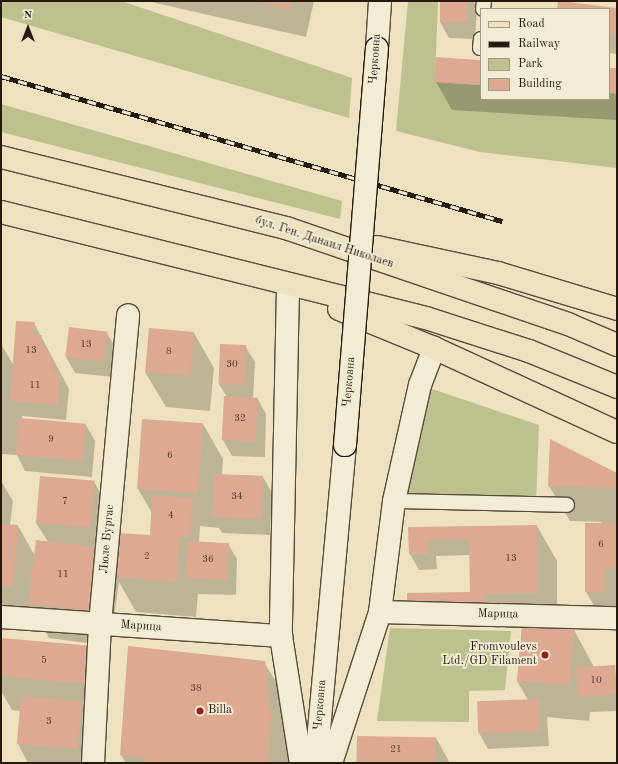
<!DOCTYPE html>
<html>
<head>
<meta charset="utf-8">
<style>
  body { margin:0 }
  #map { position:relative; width:618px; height:764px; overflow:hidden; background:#ede1bf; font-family:"Old Standard TT",serif }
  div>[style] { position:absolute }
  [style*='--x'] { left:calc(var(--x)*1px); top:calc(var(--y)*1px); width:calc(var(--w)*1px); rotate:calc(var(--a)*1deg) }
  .green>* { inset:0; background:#bdc18e }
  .shadow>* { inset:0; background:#0003 }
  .building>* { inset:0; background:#dda990; transform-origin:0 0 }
  .roads { filter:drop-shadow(1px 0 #574b3c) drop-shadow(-1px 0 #574b3c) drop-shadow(0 1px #574b3c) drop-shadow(0 -1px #574b3c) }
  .lane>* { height:14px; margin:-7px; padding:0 7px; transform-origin:7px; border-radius:7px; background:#f3ecd5 }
  .street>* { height:22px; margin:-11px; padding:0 11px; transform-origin:11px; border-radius:11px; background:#f3ecd5 }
  .secondary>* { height:22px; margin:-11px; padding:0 11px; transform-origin:11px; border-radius:11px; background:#f3ecd5 }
  .primary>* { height:22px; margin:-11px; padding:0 11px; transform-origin:11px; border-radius:11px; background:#ede1bf }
  .rail>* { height:4.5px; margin-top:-2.25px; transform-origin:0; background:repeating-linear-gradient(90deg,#f3ecd5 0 9px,#251910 0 18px); box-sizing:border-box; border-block:1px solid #251910 }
  .bridges { filter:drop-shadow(1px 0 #251910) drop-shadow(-1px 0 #251910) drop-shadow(0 1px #251910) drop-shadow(0 -1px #251910) }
  .secondary-bridge>* { height:22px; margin:-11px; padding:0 11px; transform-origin:11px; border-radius:11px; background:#f3ecd5 }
  .dots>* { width:11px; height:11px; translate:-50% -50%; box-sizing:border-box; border:2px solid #f3ecd5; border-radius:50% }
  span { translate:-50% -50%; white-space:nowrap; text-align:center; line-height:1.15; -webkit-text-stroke:3.5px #f3ecd5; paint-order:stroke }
  .number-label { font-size:10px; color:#533d30 }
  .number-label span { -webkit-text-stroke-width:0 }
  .street-label { font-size:12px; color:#251910 }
  .poi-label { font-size:12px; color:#251910 }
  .right { translate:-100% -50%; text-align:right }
  .left { translate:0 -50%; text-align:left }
  .frame { position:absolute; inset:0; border:2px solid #251910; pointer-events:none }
  .legend { position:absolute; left:480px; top:8px; width:130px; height:92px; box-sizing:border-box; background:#f3ecd5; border:1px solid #a19886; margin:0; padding:5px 7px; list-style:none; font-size:12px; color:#251910 }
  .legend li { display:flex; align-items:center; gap:8px; height:20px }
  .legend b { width:20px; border:1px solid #a19886 }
  .north { position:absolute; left:8px; top:8px; width:40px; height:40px; -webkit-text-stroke:3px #f3ecd5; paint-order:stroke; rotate:0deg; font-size:11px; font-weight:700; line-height:16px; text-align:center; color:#251910 }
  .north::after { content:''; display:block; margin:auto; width:14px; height:18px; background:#251910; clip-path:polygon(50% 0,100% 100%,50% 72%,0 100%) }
</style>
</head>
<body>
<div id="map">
  <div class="green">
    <i style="clip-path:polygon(1px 1px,121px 1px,352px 78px,349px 118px,1px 17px)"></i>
    <i style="clip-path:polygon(408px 1px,438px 1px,435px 82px,481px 85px,481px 99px,609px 99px,609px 93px,617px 94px,617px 168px,480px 152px,396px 131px)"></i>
    <i style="clip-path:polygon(1px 104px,342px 201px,340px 219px,1px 132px)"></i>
    <i style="clip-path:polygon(420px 385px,539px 425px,536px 505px,394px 501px)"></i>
    <i style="clip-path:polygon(390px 628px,511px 631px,505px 690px,469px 691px,469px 722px,377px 721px)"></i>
  </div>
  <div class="shadow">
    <i style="clip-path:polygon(147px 1px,314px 1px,306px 37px)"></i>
    <i style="clip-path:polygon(441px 1px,473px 1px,477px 8px,475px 39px,449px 38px,440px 22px)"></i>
    <i style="clip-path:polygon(559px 1px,617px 9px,617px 54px,609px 53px,609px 9px,558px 9px)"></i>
    <i style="clip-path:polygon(481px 61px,481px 99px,609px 99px,609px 69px,617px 69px,617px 120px,452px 110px,436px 82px)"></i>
    <i style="clip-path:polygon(34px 323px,69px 389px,66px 420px,22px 416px,22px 419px,86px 425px,95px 441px,92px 477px,25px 471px,17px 455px,1px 454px,1px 344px,14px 366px)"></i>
    <i style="clip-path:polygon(107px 333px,116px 349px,113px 377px,75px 373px,66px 357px)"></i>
    <i style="clip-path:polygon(194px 333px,214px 368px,210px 411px,166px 407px,145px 372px)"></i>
    <i style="clip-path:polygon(245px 346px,255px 362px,253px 398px,257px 398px,266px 414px,265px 457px,232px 456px,223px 440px,227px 397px,219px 384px)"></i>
    <i style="clip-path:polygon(203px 424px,223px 459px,222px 475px,263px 477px,272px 493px,270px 535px,222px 533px,219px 528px,200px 526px,199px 543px,228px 544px,237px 559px,236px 595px,198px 594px,196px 617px,136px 612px,119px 582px,110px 646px,49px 638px,34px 612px,1px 619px,1px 481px,13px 501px,10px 525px,18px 526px,35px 556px,48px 542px,36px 523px,94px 482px,115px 517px,106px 562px,116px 579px,119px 534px,151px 536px,152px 513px,138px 489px)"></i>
    <i style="clip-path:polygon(617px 474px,617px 627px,607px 627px,586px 592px,602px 522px,570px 521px,549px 486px)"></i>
    <i style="clip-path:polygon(537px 526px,557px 561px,557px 628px,574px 630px,594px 667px,615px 666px,617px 711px,590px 712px,589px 721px,547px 717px,549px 746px,488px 749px,479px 733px,478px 702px,528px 700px,517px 681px,522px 628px,507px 628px,494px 606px,494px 621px,471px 593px,470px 555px,436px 556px,437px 569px,419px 570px,410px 554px,409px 528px)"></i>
    <i style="clip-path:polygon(1px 639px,87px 647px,108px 682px,100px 763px,28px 763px,18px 744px,20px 711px,12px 710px,1px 691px)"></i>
    <i style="clip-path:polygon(129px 647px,264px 662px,285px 697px,290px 763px,126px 763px,121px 755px)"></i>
    <i style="clip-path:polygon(436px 738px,450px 763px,357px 763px)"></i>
  </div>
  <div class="building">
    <i style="clip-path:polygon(254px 1px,292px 1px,290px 10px)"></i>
    <i style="left:440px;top:1px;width:28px;height:21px"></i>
    <i style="clip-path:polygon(558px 1px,617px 8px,617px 34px,609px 33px,609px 9px,557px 9px)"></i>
    <i style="left:436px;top:57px;width:45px;height:25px;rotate:4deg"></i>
    <i style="left:609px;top:68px;width:8px;height:25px"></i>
    <i style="clip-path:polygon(16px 321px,35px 322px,34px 335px,42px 335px,42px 344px,53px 358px,53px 371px,60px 372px,58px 405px,10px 401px)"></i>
    <i style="left:69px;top:327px;width:39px;height:30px;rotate:7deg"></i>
    <i style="left:149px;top:328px;width:45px;height:44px;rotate:5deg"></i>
    <i style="left:220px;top:344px;width:26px;height:40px;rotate:2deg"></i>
    <i style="left:224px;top:396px;width:34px;height:44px;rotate:3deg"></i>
    <i style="left:19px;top:418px;width:67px;height:37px;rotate:5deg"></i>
    <i style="left:142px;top:419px;width:61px;height:70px;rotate:4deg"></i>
    <i style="clip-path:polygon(550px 439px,617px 473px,617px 488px,548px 486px)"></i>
    <i style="left:214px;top:474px;width:49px;height:43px;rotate:2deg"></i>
    <i style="left:40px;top:476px;width:55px;height:47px;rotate:5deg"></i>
    <i style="clip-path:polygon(152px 495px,192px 498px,190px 537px,180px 537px,176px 582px,115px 577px,118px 533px,150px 535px)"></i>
    <i style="clip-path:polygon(585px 523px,617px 523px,617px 568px,606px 568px,606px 592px,585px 592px)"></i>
    <i style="clip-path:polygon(1px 524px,18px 525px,13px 587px,1px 585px)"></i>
    <i style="clip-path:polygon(537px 525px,537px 593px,485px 594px,486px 605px,407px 607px,407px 593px,470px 592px,469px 539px,428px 540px,428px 554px,409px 554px,408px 527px)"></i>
    <i style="left:36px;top:540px;width:64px;height:64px;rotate:7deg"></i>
    <i style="left:188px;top:541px;width:41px;height:37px;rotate:3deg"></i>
    <i style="left:522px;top:624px;width:53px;height:57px;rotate:5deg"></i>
    <i style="left:1px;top:638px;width:87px;height:38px;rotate:5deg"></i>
    <i style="clip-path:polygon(128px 646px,265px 661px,271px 716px,268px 763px,144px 763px,145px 757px,120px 755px)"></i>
    <i style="left:615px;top:665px;width:29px;height:39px;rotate:86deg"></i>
    <i style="left:21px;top:696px;width:61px;height:48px;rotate:5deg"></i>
    <i style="left:539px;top:699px;width:32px;height:62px;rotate:88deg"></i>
    <i style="left:357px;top:736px;width:79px;height:27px;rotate:1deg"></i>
  </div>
  <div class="roads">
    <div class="lane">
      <i style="--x:483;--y:9;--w:8;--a:-83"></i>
      <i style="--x:480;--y:48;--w:9;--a:-84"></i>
      <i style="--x:394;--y:501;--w:173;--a:1.3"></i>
    </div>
    <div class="street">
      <i style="--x:380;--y:612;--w:237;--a:1.5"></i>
      <i style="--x:1;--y:617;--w:281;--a:3.9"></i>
      <i style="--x:93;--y:763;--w:139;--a:-87.1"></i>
      <i style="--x:100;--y:624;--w:310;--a:-84.8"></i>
    </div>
    <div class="secondary">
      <i style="--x:377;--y:48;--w:47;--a:-86.3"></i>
      <i style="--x:288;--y:288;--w:348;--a:91.2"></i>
      <i style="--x:281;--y:636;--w:129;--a:81.1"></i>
      <i style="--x:316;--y:763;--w:319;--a:-84.8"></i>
      <i style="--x:331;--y:763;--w:159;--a:-72"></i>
      <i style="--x:380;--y:612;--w:112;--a:-82.8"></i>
      <i style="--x:394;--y:501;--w:119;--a:-77.4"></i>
      <i style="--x:420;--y:385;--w:40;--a:-69"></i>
    </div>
    <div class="primary">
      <i style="--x:1;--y:157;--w:294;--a:14"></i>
      <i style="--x:286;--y:228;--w:298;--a:18.8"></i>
      <i style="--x:568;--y:324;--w:53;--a:23.2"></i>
      <i style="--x:1;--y:212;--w:438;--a:14"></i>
      <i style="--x:426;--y:318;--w:108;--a:17.8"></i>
      <i style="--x:529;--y:351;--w:95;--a:22.2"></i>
      <i style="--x:377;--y:247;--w:124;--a:12.1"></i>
      <i style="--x:498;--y:273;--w:124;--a:16.8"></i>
      <i style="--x:339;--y:309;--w:103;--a:22.3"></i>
      <i style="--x:434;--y:348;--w:201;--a:24.7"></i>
    </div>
  </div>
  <div class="rail">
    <i style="--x:1;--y:76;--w:522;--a:16.14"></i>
  </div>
  <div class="bridges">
    <div class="secondary-bridge">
      <i style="--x:345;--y:445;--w:398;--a:-85.4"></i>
    </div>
  </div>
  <div class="dots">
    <i style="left:545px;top:655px;background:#8f2418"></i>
    <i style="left:200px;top:711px;background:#8f2418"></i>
  </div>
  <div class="number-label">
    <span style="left:86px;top:345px">13</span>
    <span style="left:31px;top:351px">13</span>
    <span style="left:169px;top:352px">8</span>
    <span style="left:232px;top:365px">30</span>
    <span style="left:35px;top:386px">11</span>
    <span style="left:240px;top:419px">32</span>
    <span style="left:51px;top:440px">9</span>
    <span style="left:170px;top:456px">6</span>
    <span style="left:237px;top:497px">34</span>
    <span style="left:65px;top:502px">7</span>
    <span style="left:171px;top:516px">4</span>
    <span style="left:601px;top:545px">6</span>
    <span style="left:147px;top:557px">2</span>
    <span style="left:511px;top:559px">13</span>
    <span style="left:208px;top:560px">36</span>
    <span style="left:63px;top:575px">11</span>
    <span style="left:44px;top:661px">5</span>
    <span style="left:596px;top:681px">10</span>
    <span style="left:196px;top:689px">38</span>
    <span style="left:49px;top:722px">3</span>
    <span style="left:396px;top:750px">21</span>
  </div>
  <div class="street-label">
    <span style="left:376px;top:59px;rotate:-86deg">Черковна</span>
    <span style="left:324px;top:243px;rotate:18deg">бул. Ген. Данаил Николаев</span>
    <span style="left:350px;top:382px;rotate:-85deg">Черковна</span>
    <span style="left:108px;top:539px;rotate:-85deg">Люле Бургас</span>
    <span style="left:498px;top:615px;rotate:1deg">Марица</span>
    <span style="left:141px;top:627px;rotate:4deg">Марица</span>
    <span style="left:321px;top:705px;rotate:-85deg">Черковна</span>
  </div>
  <div class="poi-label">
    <span class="right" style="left:537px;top:655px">Fromvoulevs<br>Ltd./GD Filament</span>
    <span class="left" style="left:208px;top:711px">Billa</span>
  </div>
  <div class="frame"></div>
  <ul class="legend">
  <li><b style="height:5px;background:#ede1bf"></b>Road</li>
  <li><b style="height:5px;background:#251910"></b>Railway</li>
  <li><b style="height:11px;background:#bdc18e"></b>Park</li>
  <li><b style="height:11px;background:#dda990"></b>Building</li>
  </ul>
  <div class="north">N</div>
</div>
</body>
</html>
